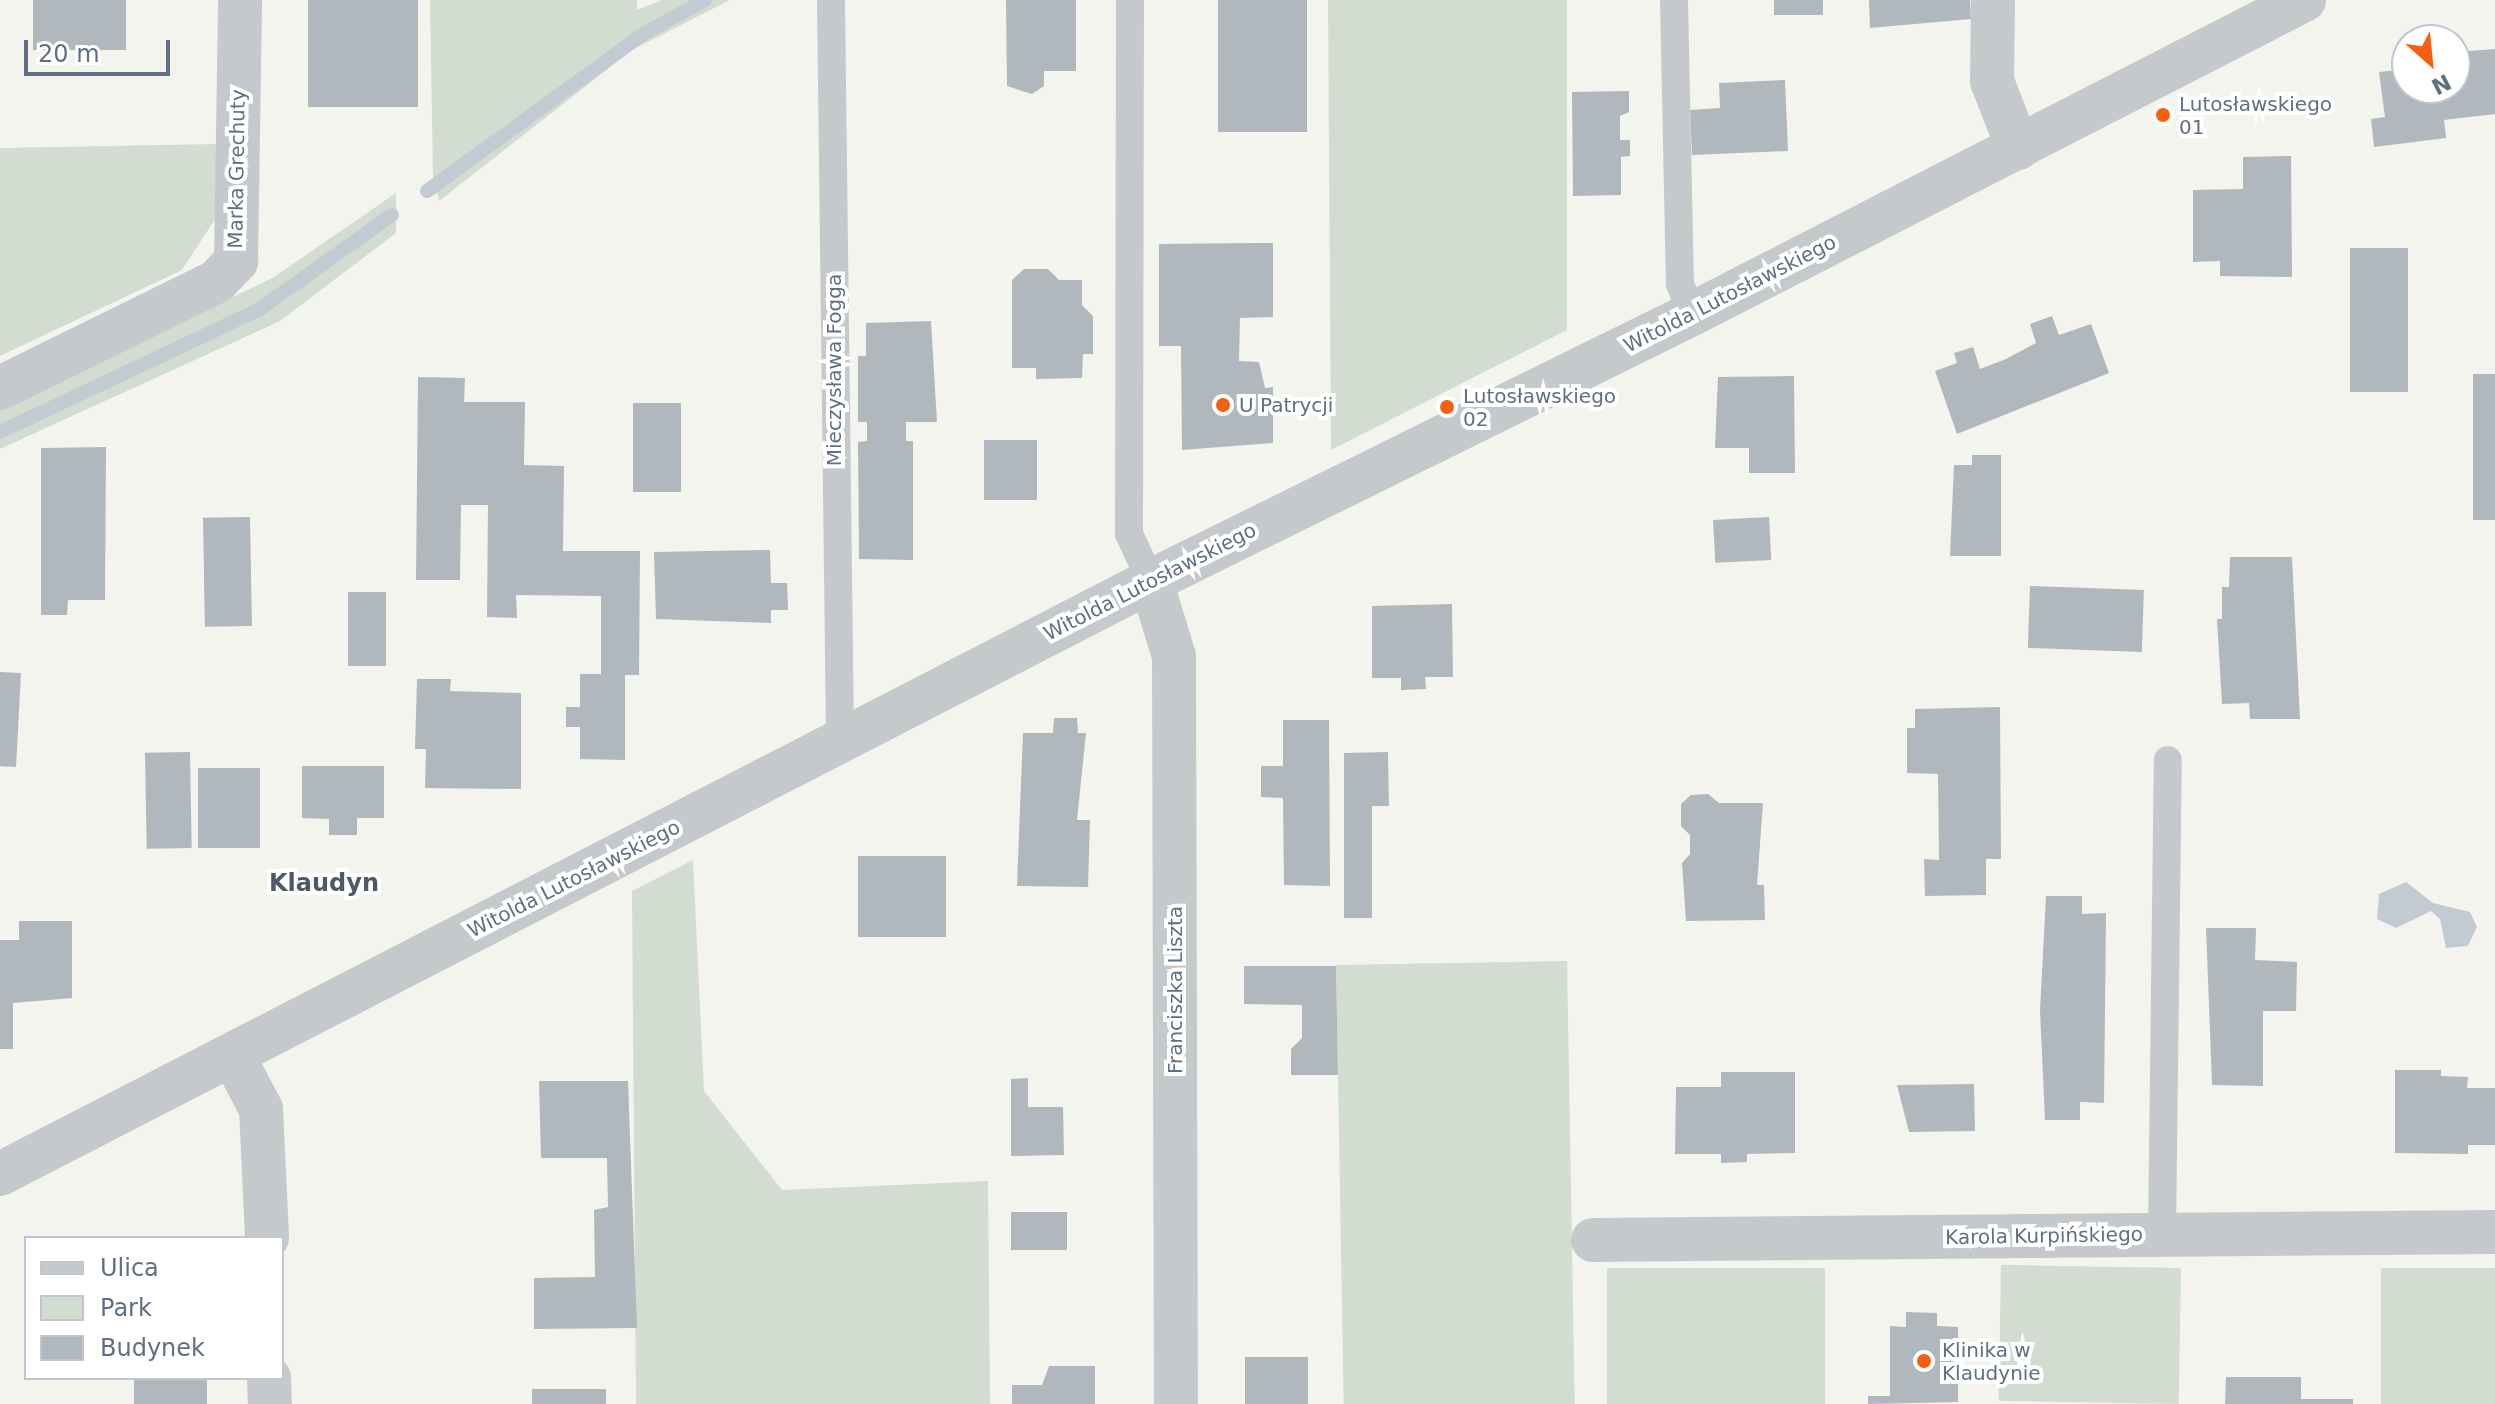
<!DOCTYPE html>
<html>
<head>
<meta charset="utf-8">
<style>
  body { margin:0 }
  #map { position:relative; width:2495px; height:1404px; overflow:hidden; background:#f4f4ef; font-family:"DejaVu Sans",sans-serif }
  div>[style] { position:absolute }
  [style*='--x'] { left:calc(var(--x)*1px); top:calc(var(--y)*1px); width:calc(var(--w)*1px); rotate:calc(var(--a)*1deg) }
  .green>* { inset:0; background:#d3dcd0; transform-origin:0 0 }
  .water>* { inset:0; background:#c2cbd1 }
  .stream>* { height:14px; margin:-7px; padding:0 7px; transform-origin:7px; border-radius:7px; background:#c2cbd1 }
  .building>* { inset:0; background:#b0b7bd; transform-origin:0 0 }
  .lane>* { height:28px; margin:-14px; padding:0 14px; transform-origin:14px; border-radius:14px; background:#c6c9cc }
  .street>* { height:44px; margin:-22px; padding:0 22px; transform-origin:22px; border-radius:22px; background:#c6c9cc }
  .dots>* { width:22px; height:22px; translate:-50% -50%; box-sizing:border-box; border:4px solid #fff; border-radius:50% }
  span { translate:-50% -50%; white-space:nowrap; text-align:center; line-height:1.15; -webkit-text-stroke:8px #fff; paint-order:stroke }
  .poi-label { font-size:20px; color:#607084 }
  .left { translate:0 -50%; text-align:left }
  .street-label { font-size:20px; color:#607084 }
  .quarter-label { font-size:24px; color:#4f5a68; font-weight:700 }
  .legend { position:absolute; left:24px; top:1236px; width:260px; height:144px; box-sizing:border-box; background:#fff; border:2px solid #bfc6ce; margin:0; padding:10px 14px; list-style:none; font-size:24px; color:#607084 }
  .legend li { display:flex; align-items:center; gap:16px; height:40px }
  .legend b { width:40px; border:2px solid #bfc6ce }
  .north { position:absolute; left:2391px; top:24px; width:80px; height:80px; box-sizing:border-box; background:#fff; border:2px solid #bfc6ce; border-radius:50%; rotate:153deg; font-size:22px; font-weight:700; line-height:32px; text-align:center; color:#607084 }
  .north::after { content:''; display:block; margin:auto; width:28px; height:36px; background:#f46010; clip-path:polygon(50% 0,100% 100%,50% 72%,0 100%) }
  .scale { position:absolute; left:24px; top:40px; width:146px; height:36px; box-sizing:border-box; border:4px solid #607084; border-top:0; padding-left:10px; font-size:24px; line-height:28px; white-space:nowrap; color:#607084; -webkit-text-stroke:6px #fff; paint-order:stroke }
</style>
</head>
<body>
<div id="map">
  <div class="green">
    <i style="clip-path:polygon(430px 0,637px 0,637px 10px,662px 0,730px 0,632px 50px,439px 201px,433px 177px)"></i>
    <i style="clip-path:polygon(1328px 0,1567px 0,1567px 330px,1331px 450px)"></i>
    <i style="clip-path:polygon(218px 144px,219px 213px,182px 270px,0 356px,0 148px)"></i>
    <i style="clip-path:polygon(396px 193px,396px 233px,280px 321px,0 449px,0 410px,274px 277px)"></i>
    <i style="clip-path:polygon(693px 860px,704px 1091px,782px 1190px,988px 1181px,990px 1404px,636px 1404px,632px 891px)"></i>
    <i style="left:1567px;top:961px;width:443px;height:231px;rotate:89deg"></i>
    <i style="left:1825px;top:1268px;width:136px;height:218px;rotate:90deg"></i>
    <i style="left:2181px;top:1268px;width:136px;height:180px;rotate:91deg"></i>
    <i style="left:2495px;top:1268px;width:136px;height:114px;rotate:90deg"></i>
  </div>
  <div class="water">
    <i style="clip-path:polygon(2406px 882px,2433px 903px,2470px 912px,2477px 927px,2468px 946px,2446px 948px,2440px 919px,2431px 911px,2396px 928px,2377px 919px,2379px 894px)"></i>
  </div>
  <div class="stream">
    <i style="--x:427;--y:191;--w:263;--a:-36"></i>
    <i style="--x:640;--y:36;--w:74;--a:-29"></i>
    <i style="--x:0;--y:432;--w:288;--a:-25.3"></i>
    <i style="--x:260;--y:309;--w:162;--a:-35.5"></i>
  </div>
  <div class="building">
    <i style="left:33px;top:0;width:93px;height:50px"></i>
    <i style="left:308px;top:0;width:110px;height:107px"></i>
    <i style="clip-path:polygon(1006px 0,1076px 0,1076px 71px,1044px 71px,1044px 86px,1032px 94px,1007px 86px)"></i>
    <i style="left:1218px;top:0;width:89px;height:132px"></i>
    <i style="left:1774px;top:0;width:49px;height:15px"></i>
    <i style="clip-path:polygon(1869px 0,1970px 0,1971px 19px,1870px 28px)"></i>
    <i style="clip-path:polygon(2495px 49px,2495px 114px,2444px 120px,2446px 138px,2374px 147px,2371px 119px,2385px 117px,2379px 72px,2407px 69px,2407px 88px,2455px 88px,2455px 52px)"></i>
    <i style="clip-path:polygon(1785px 80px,1788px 151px,1692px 155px,1690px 110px,1720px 108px,1719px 83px)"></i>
    <i style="clip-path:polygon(1629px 91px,1629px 112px,1620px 116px,1620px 140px,1630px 140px,1630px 156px,1621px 157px,1621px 195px,1573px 196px,1572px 92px)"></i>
    <i style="clip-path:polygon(2291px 156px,2292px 277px,2220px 276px,2220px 261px,2193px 262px,2193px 190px,2243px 189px,2243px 157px)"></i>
    <i style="clip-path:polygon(1256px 243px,1273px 243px,1273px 317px,1240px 318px,1239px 361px,1259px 362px,1265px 388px,1273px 387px,1273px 443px,1182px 450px,1181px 346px,1159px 346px,1159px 244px)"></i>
    <i style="left:2408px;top:248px;width:144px;height:58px;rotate:90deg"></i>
    <i style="clip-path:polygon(1024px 269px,1048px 269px,1059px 280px,1082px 280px,1082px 305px,1093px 316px,1093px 354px,1083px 354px,1082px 378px,1036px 379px,1036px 368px,1012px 368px,1012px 280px)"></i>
    <i style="clip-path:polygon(2052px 316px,2059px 335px,2091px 324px,2109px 373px,1957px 434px,1935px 371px,1957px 363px,1954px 353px,1973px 347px,1980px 369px,2006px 359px,2036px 343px,2030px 324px)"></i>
    <i style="clip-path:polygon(931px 321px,937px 422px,906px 422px,906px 441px,913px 441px,913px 560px,859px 559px,858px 442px,867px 441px,867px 422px,858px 422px,858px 356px,866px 356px,866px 323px)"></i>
    <i style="left:2473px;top:374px;width:22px;height:146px"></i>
    <i style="clip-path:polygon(1794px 376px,1795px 473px,1749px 473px,1749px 448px,1715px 448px,1718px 377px)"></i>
    <i style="clip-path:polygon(418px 377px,465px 378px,464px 402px,525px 402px,524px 465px,564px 466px,563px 551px,640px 551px,639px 675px,625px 675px,625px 760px,580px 759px,580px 727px,566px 727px,566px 707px,580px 707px,580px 674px,601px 674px,601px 596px,516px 595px,517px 618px,487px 617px,488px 505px,461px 505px,460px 580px,416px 580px)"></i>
    <i style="left:633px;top:403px;width:48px;height:89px"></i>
    <i style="left:984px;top:440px;width:53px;height:60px"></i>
    <i style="clip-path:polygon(106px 447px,105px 600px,68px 600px,67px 615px,41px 615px,41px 448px)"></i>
    <i style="clip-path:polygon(1972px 455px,2001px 455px,2001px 556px,1950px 556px,1954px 465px,1972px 465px)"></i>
    <i style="left:250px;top:517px;width:109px;height:47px;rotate:89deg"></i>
    <i style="left:1769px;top:517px;width:43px;height:56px;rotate:87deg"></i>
    <i style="clip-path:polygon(770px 550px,771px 583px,787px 583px,788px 610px,771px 610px,771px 623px,656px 619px,654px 552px)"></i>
    <i style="clip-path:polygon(2230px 557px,2292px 557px,2300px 719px,2250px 719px,2249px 703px,2222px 704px,2217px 619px,2222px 619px,2222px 587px,2229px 587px)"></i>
    <i style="left:2030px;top:586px;width:114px;height:62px;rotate:2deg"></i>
    <i style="left:348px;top:592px;width:38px;height:74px"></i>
    <i style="clip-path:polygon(1452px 604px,1453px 677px,1425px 677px,1426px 689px,1401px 690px,1401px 678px,1372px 678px,1372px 606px)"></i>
    <i style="left:0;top:672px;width:21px;height:94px;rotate:3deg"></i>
    <i style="clip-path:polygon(417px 679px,451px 679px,450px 691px,521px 693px,521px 789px,425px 788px,426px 749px,415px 749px)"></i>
    <i style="clip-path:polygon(2000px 707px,2001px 859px,1986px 859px,1986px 895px,1925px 896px,1924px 859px,1939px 860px,1938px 774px,1907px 773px,1907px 728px,1915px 728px,1915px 709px)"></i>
    <i style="clip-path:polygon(1054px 718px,1077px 718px,1078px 733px,1086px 733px,1077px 820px,1090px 820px,1088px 887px,1017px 886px,1023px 733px,1053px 733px)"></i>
    <i style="clip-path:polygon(1283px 720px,1329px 720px,1330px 886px,1284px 885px,1283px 798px,1261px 797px,1261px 766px,1283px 766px)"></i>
    <i style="left:190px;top:752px;width:96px;height:45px;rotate:89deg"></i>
    <i style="clip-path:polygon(1388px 752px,1389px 806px,1372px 806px,1372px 918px,1344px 918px,1344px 753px)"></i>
    <i style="clip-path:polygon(302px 766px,384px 766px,384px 818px,357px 818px,357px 835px,329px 835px,329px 819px,302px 818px)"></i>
    <i style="left:198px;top:768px;width:62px;height:80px"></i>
    <i style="clip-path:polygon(1708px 794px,1719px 803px,1763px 803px,1757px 885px,1764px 885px,1765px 920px,1686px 921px,1682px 863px,1690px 854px,1690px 835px,1681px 826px,1681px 804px,1691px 795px)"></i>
    <i style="left:858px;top:856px;width:88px;height:81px"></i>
    <i style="clip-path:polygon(2046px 896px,2082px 896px,2082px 914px,2106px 913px,2104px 1103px,2080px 1102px,2080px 1120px,2045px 1120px,2040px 1010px)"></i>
    <i style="clip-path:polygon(19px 921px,72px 921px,72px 998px,13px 1003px,13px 1049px,0 1049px,0 940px,19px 940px)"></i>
    <i style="clip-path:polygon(2206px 928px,2256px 928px,2255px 960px,2297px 962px,2296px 1011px,2263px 1011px,2263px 1086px,2212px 1085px)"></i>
    <i style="clip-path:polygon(1244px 966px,1336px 966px,1338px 1075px,1291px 1075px,1291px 1049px,1302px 1038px,1302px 1005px,1244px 1004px)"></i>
    <i style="clip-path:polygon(2395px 1070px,2441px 1070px,2441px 1076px,2468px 1077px,2467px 1088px,2495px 1088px,2495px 1145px,2468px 1145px,2468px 1154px,2395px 1153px)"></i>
    <i style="clip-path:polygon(1721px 1072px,1795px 1072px,1795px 1153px,1747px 1154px,1747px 1162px,1721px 1163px,1721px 1154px,1675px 1154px,1676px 1087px,1721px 1087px)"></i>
    <i style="clip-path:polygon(1028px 1078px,1028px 1107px,1063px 1107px,1064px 1155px,1011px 1156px,1011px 1079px)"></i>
    <i style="clip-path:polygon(539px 1081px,628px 1081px,637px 1328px,534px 1329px,534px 1278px,595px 1277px,594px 1210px,608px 1207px,607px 1158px,541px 1158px)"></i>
    <i style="clip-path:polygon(1974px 1084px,1975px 1131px,1909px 1132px,1897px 1085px)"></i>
    <i style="left:1067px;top:1212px;width:38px;height:56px;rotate:90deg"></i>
    <i style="clip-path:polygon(1906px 1312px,1937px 1313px,1937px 1326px,1958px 1327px,1958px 1402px,1868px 1404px,1868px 1396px,1890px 1396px,1890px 1326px,1906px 1327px)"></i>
    <i style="left:1245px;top:1357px;width:63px;height:47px"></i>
    <i style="clip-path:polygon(1049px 1366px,1095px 1366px,1095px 1404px,1012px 1404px,1012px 1385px,1042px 1385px)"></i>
    <i style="clip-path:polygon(2226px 1377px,2301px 1377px,2301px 1399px,2353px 1399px,2353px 1404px,2225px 1404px)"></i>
    <i style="left:134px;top:1378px;width:73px;height:26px"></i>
    <i style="left:606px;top:1389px;width:15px;height:74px;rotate:90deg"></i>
  </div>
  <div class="lane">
    <i style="--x:831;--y:0;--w:740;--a:89.3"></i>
    <i style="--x:1130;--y:0;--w:534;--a:90.11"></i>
    <i style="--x:1129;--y:534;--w:52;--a:64.9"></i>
    <i style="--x:1674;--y:0;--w:284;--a:88.8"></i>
    <i style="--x:1680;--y:284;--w:32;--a:68"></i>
    <i style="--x:2162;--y:1235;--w:475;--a:-89.3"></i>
  </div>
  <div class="street">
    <i style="--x:1993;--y:0;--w:81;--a:90.7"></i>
    <i style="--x:1992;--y:81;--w:72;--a:68.8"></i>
    <i style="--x:0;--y:388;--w:242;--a:-26.2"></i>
    <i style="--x:217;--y:281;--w:28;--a:-46"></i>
    <i style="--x:236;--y:261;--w:261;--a:-89.1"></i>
    <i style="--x:1151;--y:581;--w:78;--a:73"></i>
    <i style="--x:1174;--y:656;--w:748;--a:89.85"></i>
    <i style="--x:233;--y:1056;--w:60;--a:62.2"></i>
    <i style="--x:261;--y:1109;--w:129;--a:87.3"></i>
    <i style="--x:0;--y:1174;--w:1295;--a:-27.26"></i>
    <i style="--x:1151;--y:581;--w:603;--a:-26.27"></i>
    <i style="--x:1692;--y:314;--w:688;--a:-27.16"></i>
    <i style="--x:1593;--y:1240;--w:902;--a:-0.51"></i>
    <i style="--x:269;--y:1378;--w:26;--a:88"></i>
  </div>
  <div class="dots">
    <i style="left:2163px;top:115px;background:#f46010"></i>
    <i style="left:1223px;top:405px;background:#f46010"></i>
    <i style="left:1447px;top:407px;background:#f46010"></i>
    <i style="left:1924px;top:1361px;background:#f46010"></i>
  </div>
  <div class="poi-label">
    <span class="left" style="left:2179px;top:116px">Lutosławskiego<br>01</span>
    <span class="left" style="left:1463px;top:408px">Lutosławskiego<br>02</span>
    <span class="left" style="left:1239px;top:405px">U Patrycji</span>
    <span class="left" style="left:1942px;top:1362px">Klinika w<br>Klaudynie</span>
  </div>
  <div class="street-label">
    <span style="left:237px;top:169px;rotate:-89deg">Marka Grechuty</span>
    <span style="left:1730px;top:294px;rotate:-27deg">Witolda Lutosławskiego</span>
    <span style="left:834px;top:370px;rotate:-90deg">Mieczysława Fogga</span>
    <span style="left:1150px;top:582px;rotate:-27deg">Witolda Lutosławskiego</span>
    <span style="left:574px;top:879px;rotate:-27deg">Witolda Lutosławskiego</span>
    <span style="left:1175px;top:990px;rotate:-90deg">Franciszka Liszta</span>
    <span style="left:2044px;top:1236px;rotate:-1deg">Karola Kurpińskiego</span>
  </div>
  <div class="quarter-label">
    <span style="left:324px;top:884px">Klaudyn</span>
  </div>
  <ul class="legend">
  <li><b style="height:10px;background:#c6c9cc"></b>Ulica</li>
  <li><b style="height:22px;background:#d3dcd0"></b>Park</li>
  <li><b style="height:22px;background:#b0b7bd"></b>Budynek</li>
  </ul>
  <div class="north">N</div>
  <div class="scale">20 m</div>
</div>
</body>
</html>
